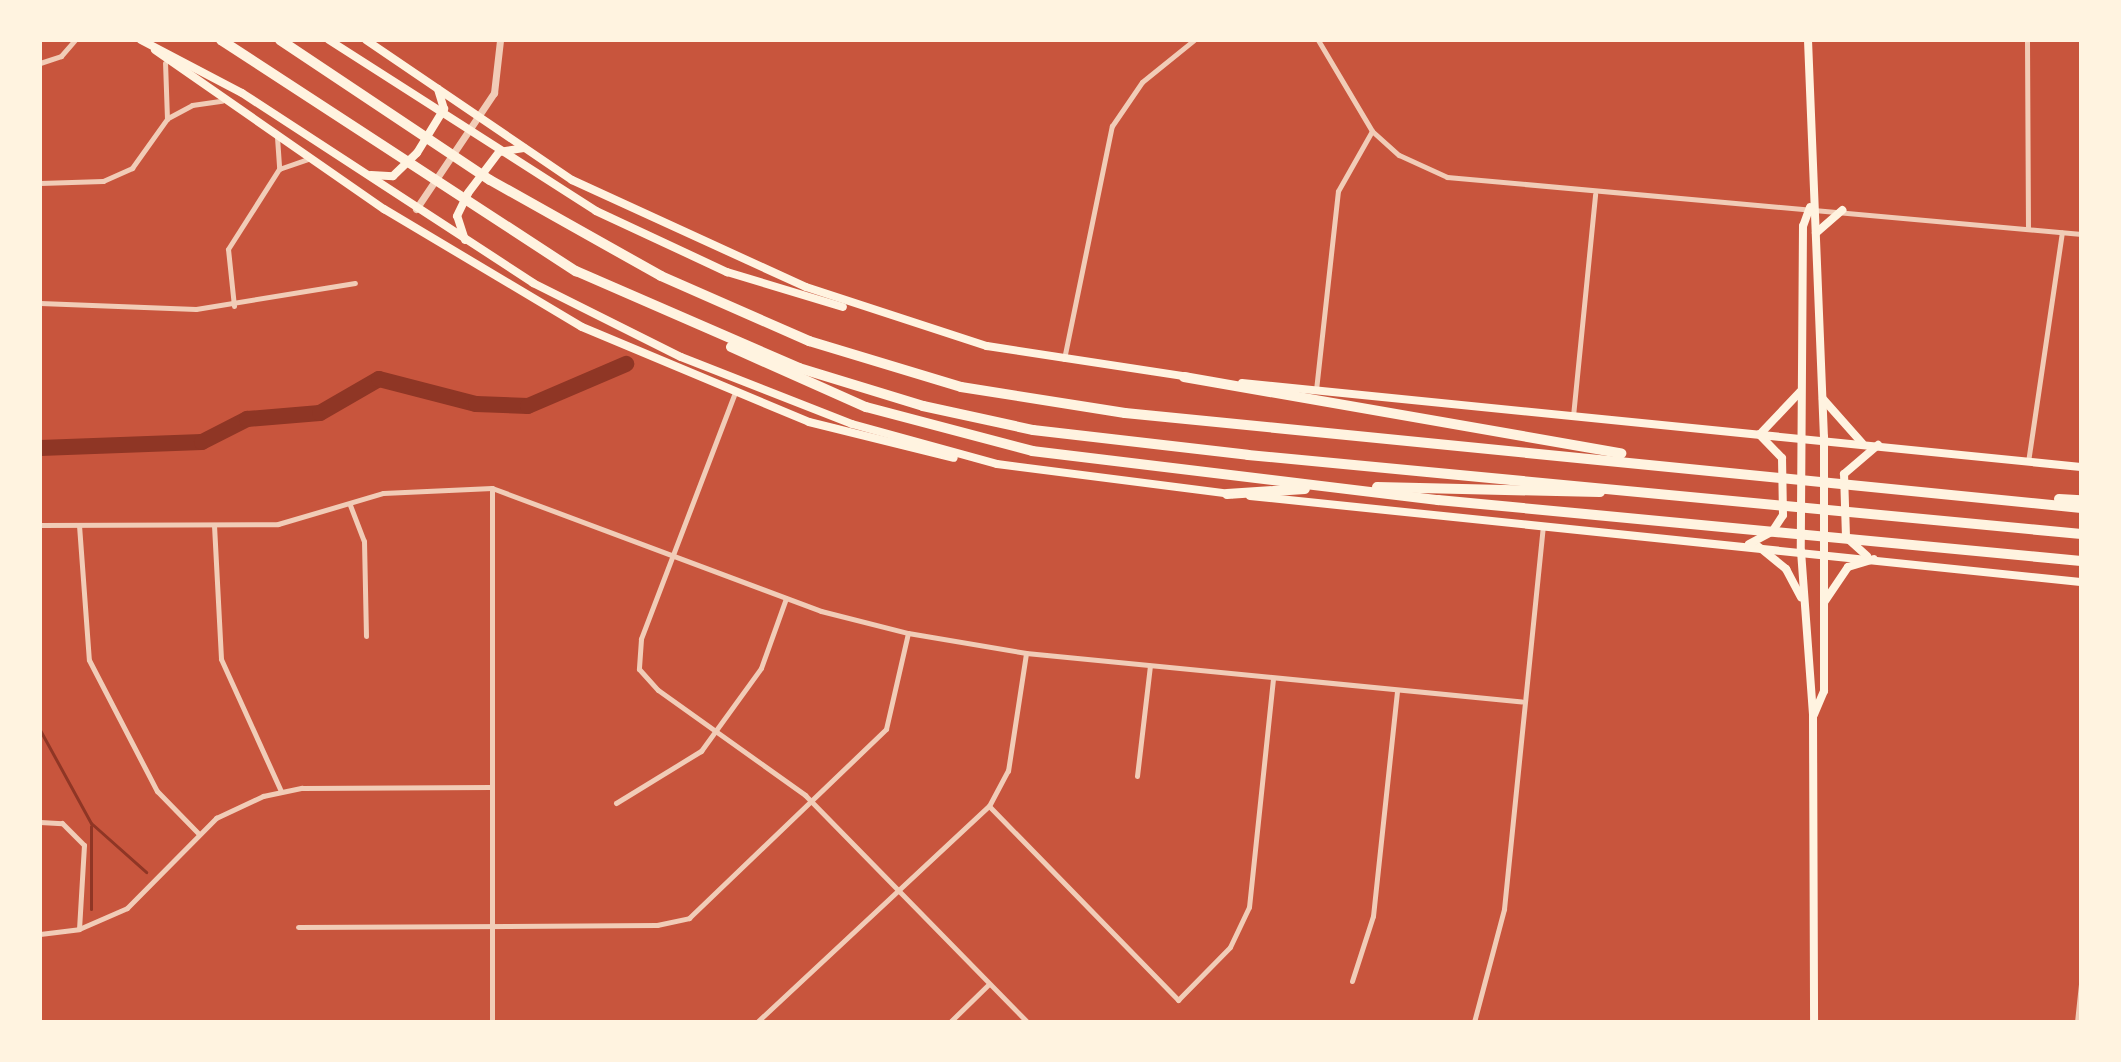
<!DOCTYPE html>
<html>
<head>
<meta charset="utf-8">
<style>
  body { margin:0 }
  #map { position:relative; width:2121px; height:1062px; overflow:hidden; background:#c8553d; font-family:Lora,serif }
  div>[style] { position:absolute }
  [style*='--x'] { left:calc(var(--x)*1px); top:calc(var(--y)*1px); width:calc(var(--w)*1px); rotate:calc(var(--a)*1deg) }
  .stream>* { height:3px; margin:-1.5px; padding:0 1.5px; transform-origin:1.5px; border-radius:1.5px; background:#8f3625 }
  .river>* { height:16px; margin:-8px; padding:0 8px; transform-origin:8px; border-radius:8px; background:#8f3625 }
  .minor>* { height:5px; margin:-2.5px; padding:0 2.5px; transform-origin:2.5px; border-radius:2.5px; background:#f1ccb7 }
  .tertiary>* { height:7px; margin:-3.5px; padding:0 3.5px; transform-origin:3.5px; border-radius:3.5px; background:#f1ccb7 }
  .secondary>* { height:8px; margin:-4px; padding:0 4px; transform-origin:4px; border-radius:4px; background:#fff3e0 }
  .primary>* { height:8px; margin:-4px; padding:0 4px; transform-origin:4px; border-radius:4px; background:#fff3e0 }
  .motorway>* { height:10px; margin:-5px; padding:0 5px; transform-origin:5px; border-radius:5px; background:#fff3e0 }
  span { translate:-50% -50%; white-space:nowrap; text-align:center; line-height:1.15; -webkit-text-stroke:8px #fff3e0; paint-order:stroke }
  .frame { position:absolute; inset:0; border:42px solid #fff3e0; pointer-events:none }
</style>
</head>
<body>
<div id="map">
  <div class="stream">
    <i style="--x:40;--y:730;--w:106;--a:61.3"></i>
    <i style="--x:91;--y:823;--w:74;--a:41.7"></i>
    <i style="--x:91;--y:909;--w:83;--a:-90"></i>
  </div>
  <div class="river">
    <i style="--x:40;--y:448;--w:162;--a:-2.1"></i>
    <i style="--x:202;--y:442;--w:51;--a:-27.1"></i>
    <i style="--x:247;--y:419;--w:73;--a:-4.7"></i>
    <i style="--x:320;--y:413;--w:68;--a:-30"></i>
    <i style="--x:379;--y:379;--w:100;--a:14.5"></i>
    <i style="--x:476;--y:404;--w:52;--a:2.2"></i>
    <i style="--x:528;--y:406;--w:107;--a:-23.2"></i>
  </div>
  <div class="minor">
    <i style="--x:1318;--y:40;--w:106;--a:59.3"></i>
    <i style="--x:1372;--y:131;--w:36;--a:42"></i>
    <i style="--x:1399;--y:155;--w:53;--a:24.6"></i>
    <i style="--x:1447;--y:177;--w:637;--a:5.14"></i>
    <i style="--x:2027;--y:40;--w:188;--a:89.7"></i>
    <i style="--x:40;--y:63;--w:22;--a:-18"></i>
    <i style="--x:61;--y:56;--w:21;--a:-49"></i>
    <i style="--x:168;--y:118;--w:27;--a:-28"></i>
    <i style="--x:192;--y:105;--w:30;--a:-8"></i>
    <i style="--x:277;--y:137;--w:32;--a:86"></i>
    <i style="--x:279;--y:169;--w:31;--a:-19"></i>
    <i style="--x:40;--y:183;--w:63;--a:-1.8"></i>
    <i style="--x:103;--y:181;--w:32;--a:-24"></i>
    <i style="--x:132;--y:168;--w:60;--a:-54.5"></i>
    <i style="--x:167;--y:119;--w:56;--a:-92"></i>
    <i style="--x:40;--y:303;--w:156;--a:2.2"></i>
    <i style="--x:196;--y:309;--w:161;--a:-9.3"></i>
    <i style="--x:234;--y:306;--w:57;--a:-96"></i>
    <i style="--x:228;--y:249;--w:95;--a:-57.5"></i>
    <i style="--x:1064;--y:359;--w:238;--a:-78.4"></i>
    <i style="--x:1112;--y:126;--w:53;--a:-55.7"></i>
    <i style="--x:1142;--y:82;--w:67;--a:-38.9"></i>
    <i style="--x:1316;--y:390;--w:200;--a:-83.7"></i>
    <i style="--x:1338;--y:191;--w:69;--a:-60.5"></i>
    <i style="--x:734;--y:395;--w:261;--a:110.9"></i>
    <i style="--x:641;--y:639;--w:30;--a:94"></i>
    <i style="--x:639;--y:669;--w:28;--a:48"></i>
    <i style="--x:658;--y:690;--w:181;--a:35.5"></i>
    <i style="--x:805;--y:795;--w:318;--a:45.6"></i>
    <i style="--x:1573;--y:416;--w:223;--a:-84.3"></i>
    <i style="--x:2028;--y:462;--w:232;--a:-81.6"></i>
    <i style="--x:492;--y:488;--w:534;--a:90"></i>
    <i style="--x:350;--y:505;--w:39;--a:69"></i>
    <i style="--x:364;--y:541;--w:95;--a:88.8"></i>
    <i style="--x:40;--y:525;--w:238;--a:-0.2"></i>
    <i style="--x:278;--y:524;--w:109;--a:-16.4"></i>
    <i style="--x:383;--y:493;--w:109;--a:-2.6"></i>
    <i style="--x:492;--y:488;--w:351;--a:20.5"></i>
    <i style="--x:821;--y:611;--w:90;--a:14.2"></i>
    <i style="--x:908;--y:633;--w:120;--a:9.6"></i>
    <i style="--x:1026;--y:653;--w:498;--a:5.6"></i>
    <i style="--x:79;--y:525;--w:135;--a:85.8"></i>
    <i style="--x:89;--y:660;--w:148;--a:62.6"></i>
    <i style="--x:157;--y:791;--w:59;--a:45.7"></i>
    <i style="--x:214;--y:525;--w:134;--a:87"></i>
    <i style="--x:221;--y:659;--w:145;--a:65.6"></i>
    <i style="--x:1137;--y:776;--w:111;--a:-83.3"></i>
    <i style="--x:616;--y:803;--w:100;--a:-31.5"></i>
    <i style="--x:701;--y:751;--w:102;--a:-54.1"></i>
    <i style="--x:761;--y:668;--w:74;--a:-70.3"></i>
    <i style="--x:989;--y:806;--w:271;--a:45.7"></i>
    <i style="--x:1178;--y:1000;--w:74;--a:-45.5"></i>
    <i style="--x:1230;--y:947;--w:44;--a:-64.6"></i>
    <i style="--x:1249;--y:907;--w:230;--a:-84"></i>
    <i style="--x:40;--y:822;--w:22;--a:3"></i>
    <i style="--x:62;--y:823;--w:31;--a:45"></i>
    <i style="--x:84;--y:845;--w:84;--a:93.4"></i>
    <i style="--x:298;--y:927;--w:359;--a:-0.3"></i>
    <i style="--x:657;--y:925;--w:33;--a:-12"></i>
    <i style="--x:689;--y:918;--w:273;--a:-43.8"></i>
    <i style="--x:886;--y:729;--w:98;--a:-77.1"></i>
    <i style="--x:40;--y:934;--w:39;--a:-7"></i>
    <i style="--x:79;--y:929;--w:52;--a:-23.6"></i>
    <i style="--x:127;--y:908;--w:127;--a:-45.3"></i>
    <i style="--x:216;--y:818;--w:52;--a:-25.1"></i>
    <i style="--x:263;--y:796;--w:40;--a:-12"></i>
    <i style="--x:302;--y:788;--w:189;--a:-0.3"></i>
    <i style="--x:1352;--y:981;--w:68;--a:-72.1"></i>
    <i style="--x:1373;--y:916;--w:226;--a:-83.9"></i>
    <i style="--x:168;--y:1022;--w:7;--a:0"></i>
    <i style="--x:757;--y:1022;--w:317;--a:-43"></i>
    <i style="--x:989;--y:806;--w:40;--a:-62"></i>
    <i style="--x:1008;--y:771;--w:119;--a:-81.3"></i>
    <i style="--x:950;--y:1022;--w:54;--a:-44.3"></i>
    <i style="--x:1474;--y:1022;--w:117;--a:-75.1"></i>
    <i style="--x:1504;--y:909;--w:386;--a:-84.2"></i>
    <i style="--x:2077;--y:1022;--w:38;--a:-84"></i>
  </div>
  <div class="tertiary">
    <i style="--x:416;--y:209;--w:140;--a:-56.1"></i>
    <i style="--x:494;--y:93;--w:53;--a:-83.5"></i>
  </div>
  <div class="secondary">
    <i style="--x:141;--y:40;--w:114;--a:27.7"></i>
    <i style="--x:242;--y:93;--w:348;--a:33.1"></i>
    <i style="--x:533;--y:283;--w:165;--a:26.6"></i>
    <i style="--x:681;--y:357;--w:184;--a:21.4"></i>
    <i style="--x:852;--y:424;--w:150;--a:15.4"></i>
    <i style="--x:997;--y:464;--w:237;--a:7.3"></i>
    <i style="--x:329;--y:40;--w:317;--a:32.6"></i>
    <i style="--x:596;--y:211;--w:145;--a:25"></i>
    <i style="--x:727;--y:272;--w:121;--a:16.8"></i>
    <i style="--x:366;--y:40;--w:249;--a:34.2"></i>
    <i style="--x:572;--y:180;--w:257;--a:24.6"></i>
    <i style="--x:806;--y:287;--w:190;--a:18.1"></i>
    <i style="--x:987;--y:346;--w:204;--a:8.7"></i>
    <i style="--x:155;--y:50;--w:279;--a:34.8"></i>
    <i style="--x:384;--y:209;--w:230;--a:30.8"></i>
    <i style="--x:582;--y:327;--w:246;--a:22.7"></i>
    <i style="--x:809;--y:422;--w:149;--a:13.9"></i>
    <i style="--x:371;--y:175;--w:22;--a:3"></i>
    <i style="--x:393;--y:176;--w:33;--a:-44"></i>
    <i style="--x:417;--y:153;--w:52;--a:-58.5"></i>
    <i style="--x:444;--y:109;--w:21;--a:-107"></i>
    <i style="--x:465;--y:240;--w:25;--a:-108"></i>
    <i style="--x:457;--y:216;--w:25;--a:-64"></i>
    <i style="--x:468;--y:193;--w:51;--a:-52.9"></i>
    <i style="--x:499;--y:152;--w:25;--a:-9"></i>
    <i style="--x:1242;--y:383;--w:843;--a:5.72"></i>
    <i style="--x:1250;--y:496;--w:835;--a:5.91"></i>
    <i style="--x:1749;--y:544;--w:26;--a:-28"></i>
    <i style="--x:1772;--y:532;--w:20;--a:-57"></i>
    <i style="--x:1783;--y:515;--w:57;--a:-91"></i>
    <i style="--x:1782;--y:458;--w:33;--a:-134"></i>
    <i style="--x:1867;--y:556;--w:28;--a:-138"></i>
    <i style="--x:1846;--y:537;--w:63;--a:-91.8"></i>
    <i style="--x:1844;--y:474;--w:45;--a:-40.5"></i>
  </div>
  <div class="primary">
    <i style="--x:1808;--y:40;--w:397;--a:87.7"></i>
    <i style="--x:1824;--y:437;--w:254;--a:90"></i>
    <i style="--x:1824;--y:691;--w:26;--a:113"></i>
    <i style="--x:1810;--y:207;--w:20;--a:110"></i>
    <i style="--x:1803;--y:226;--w:325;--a:90.4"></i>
    <i style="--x:1801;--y:551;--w:165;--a:85.8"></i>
    <i style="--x:1813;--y:716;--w:306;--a:89.8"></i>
    <i style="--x:1816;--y:233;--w:35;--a:-41"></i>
    <i style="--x:1823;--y:399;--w:59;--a:48.4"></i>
    <i style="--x:1762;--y:432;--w:55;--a:-46.5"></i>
    <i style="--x:1759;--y:547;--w:35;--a:39"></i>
    <i style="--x:1786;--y:569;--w:32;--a:62"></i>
    <i style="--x:1825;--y:601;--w:41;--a:-55.9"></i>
    <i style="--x:1848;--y:567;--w:27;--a:-17"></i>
  </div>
  <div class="motorway">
    <i style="--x:221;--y:40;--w:424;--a:33.1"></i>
    <i style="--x:576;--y:271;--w:243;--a:23.5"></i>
    <i style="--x:799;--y:368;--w:130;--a:17"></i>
    <i style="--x:923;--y:406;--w:113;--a:12.3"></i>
    <i style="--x:1033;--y:430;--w:216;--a:6.6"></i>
    <i style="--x:1248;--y:455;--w:837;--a:5.42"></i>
    <i style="--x:280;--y:40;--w:252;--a:33.7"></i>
    <i style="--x:490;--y:180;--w:196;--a:29.3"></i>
    <i style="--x:661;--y:276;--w:162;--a:23.7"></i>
    <i style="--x:809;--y:341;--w:159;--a:16.8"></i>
    <i style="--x:961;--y:387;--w:166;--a:9"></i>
    <i style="--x:1125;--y:413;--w:961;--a:5.67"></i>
    <i style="--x:731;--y:347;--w:148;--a:24"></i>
    <i style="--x:866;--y:407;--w:172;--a:14.8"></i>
    <i style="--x:1032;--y:451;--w:409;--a:6.9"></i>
    <i style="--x:1438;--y:500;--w:646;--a:5.42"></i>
    <i style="--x:1184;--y:377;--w:444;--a:9.9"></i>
    <i style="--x:1377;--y:487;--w:223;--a:1.3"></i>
    <i style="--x:1227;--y:494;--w:78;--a:-3.7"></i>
    <i style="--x:2059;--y:499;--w:22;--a:3"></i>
  </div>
  <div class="frame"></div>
</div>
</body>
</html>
